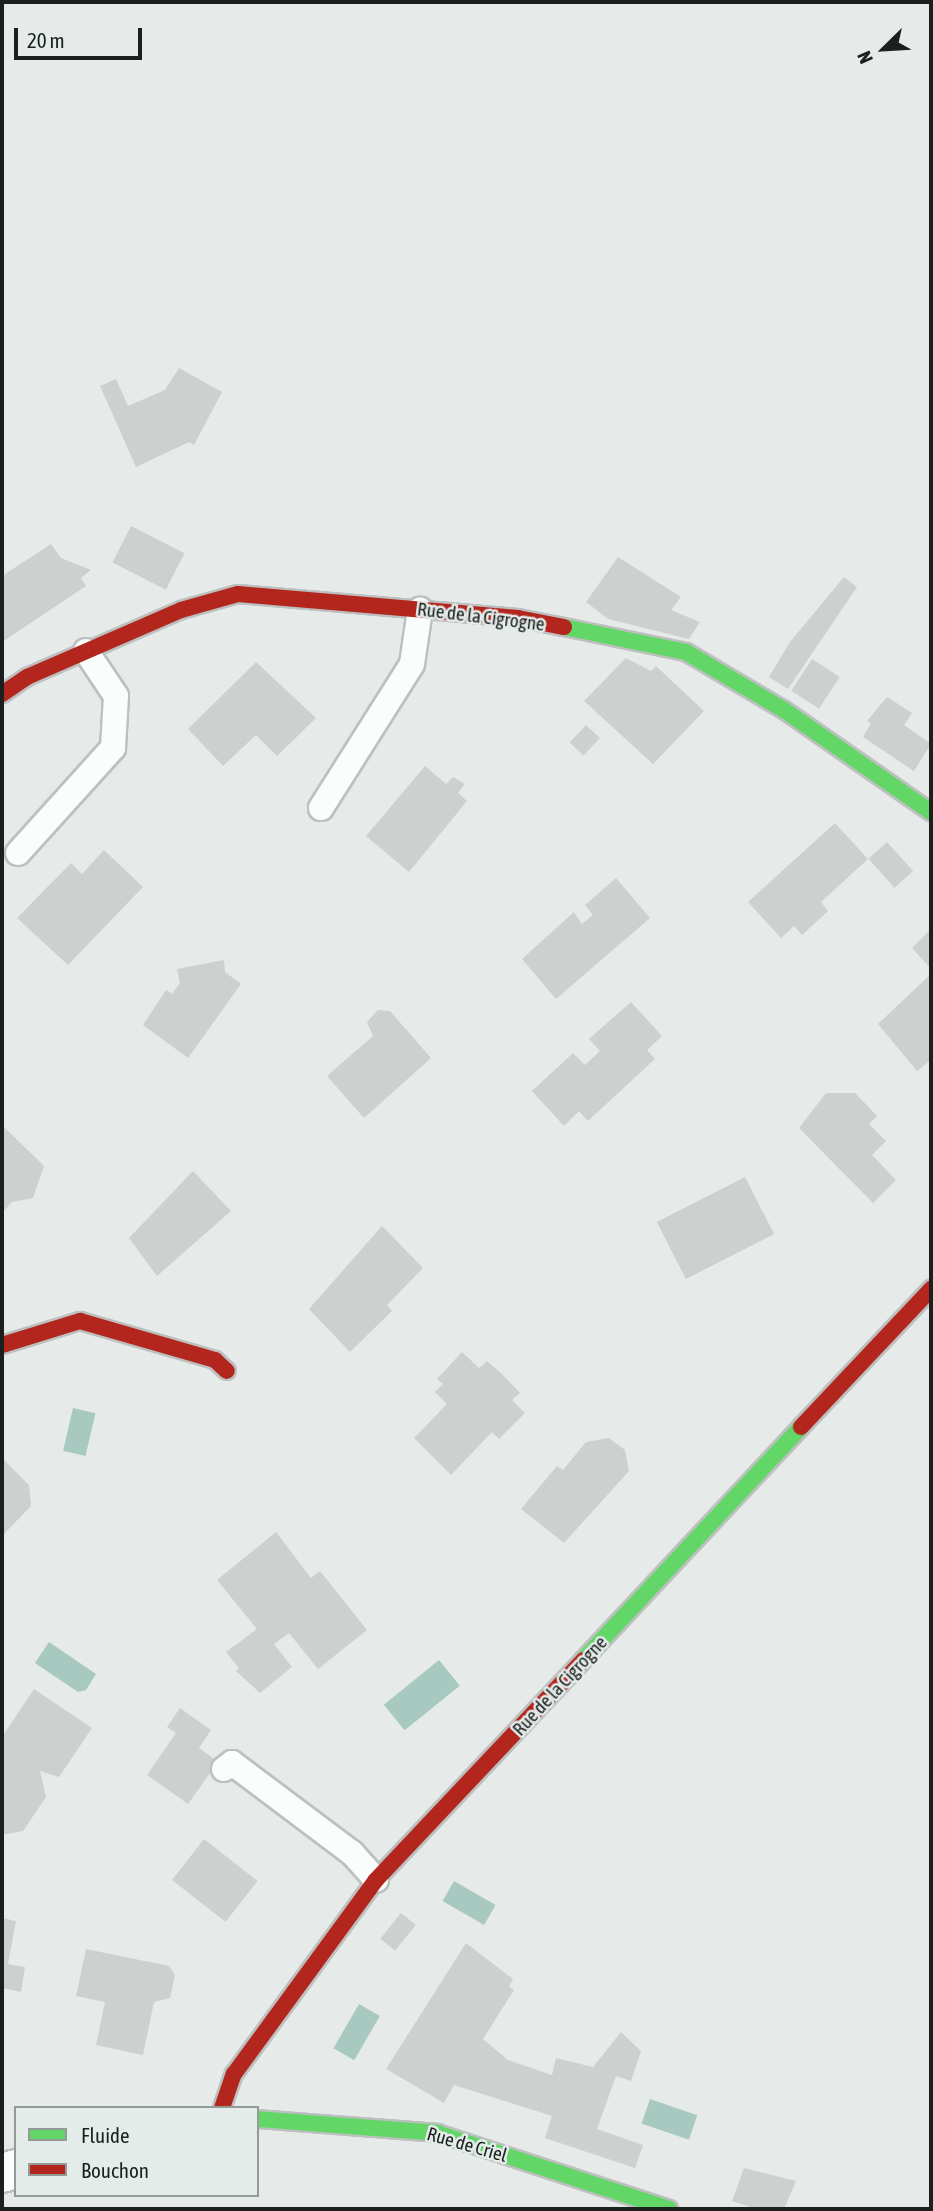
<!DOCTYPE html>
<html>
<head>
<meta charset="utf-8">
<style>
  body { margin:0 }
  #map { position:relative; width:933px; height:2211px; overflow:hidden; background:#e6eae9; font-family:"Asap Condensed",sans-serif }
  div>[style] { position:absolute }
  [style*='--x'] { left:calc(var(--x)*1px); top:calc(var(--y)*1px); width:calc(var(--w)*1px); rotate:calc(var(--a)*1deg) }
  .water>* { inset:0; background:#a8c9c0; transform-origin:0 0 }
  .building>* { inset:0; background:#cdd0cf; transform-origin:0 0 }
  .roads { filter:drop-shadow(2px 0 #bdc0bf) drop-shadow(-2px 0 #bdc0bf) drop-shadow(0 2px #bdc0bf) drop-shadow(0 -2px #bdc0bf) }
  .lane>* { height:24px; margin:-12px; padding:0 12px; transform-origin:12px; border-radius:12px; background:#fbfcfc }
  .street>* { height:38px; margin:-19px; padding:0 19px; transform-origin:19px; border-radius:19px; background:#fbfcfc }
  .fast>* { height:16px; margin:-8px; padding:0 8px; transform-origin:8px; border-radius:8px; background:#63d668 }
  .jam>* { height:16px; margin:-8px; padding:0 8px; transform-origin:8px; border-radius:8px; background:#b3261e }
  span { translate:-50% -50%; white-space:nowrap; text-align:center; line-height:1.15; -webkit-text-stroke:5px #e4ecea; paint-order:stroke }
  .street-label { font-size:19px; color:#1c1f1e }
  .frame { position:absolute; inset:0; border:4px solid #1c1f1e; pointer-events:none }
  .legend { position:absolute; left:14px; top:2106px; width:245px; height:91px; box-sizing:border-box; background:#e4ecea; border:2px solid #949a98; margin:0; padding:9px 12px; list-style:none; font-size:21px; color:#1c1f1e }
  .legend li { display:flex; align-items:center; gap:14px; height:35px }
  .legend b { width:35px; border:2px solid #949a98 }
  .north { position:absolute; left:849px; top:14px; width:70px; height:70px; -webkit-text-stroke:5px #e4ecea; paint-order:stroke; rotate:246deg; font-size:19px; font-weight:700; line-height:28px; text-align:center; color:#1c1f1e }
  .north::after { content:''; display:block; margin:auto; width:24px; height:32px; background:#1c1f1e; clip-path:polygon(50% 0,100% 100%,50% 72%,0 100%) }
  .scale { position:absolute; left:14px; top:28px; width:128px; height:32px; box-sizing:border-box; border:4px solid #1c1f1e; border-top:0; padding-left:9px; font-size:21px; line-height:24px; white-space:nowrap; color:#1c1f1e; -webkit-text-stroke:5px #e4ecea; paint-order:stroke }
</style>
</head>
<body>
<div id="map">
  <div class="water">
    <i style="left:73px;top:1408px;width:23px;height:44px;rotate:13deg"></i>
    <i style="clip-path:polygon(49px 1642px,96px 1674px,86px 1690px,78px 1692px,35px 1663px)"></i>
    <i style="left:439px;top:1660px;width:33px;height:71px;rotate:51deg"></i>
    <i style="left:454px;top:1881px;width:48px;height:23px;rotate:30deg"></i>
    <i style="left:359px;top:2004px;width:24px;height:51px;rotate:30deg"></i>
    <i style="left:650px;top:2099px;width:50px;height:26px;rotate:19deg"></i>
  </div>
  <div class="building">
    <i style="clip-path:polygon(179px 368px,222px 392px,194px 445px,189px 442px,136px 467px,100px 386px,116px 379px,128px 406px,165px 390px)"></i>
    <i style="left:131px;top:526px;width:60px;height:41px;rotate:27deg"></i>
    <i style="clip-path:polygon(51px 544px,61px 558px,91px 570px,81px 578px,86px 586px,2px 642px,2px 576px)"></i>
    <i style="clip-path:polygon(618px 557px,681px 597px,671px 610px,700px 622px,689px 639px,608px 619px,586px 602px)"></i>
    <i style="clip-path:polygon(844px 577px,857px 587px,788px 689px,769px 677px,790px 642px)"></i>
    <i style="clip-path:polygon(626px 658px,651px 671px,656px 666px,704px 711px,653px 764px,584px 701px)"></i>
    <i style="left:812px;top:659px;width:33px;height:38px;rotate:33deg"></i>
    <i style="clip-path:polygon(256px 662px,316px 718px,277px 756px,256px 735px,223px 766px,188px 729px)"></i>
    <i style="clip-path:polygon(887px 697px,912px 713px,904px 725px,931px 744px,914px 771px,863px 737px,871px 723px,867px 721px)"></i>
    <i style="left:586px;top:725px;width:19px;height:24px;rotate:43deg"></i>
    <i style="clip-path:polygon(425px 766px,446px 784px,453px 777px,465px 784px,458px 793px,467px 801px,409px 872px,366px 836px)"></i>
    <i style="clip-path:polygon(835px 823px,868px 859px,821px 902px,828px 911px,802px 935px,794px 926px,781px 938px,748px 902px)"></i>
    <i style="left:887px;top:842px;width:39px;height:25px;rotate:48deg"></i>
    <i style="clip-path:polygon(104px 850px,143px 887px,68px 965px,17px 918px,71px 863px,82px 874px)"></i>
    <i style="clip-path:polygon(616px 878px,650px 918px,556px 999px,522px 959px,574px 912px,582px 924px,593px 915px,585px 905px)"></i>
    <i style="clip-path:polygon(931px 929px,931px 969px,912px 948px)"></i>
    <i style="clip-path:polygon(224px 960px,225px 972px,241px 984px,188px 1058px,143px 1025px,166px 990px,172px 994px,180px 983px,177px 969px)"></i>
    <i style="clip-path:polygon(931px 974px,931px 1060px,917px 1071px,878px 1024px)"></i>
    <i style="clip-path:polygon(631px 1002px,662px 1036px,647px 1050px,655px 1059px,588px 1121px,579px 1111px,564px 1126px,532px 1091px,573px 1053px,585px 1065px,600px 1051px,589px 1039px)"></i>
    <i style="clip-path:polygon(378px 1010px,390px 1011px,431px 1058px,364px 1118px,327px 1076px,373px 1036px,367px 1022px)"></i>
    <i style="clip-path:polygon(826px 1093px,855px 1093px,877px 1116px,869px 1124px,886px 1141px,872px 1155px,896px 1180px,873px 1203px,799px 1128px)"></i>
    <i style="clip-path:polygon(2px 1125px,44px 1166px,33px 1198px,12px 1202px,2px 1213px)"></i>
    <i style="clip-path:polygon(193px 1171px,231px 1211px,157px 1276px,129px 1238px)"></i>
    <i style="left:745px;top:1177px;width:64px;height:99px;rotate:63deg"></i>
    <i style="clip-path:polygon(382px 1226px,423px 1268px,387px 1305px,392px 1311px,350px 1352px,309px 1309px)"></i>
    <i style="clip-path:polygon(462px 1352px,479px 1368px,487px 1361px,502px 1374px,520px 1393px,512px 1400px,525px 1413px,499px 1439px,492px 1432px,451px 1475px,414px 1438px,447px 1404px,435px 1392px,443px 1384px,437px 1379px)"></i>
    <i style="clip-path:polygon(609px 1438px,625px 1450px,629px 1471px,564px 1543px,521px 1509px,557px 1466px,563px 1470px,586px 1442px)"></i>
    <i style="clip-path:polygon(2px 1458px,29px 1485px,31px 1506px,2px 1536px)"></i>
    <i style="clip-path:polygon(276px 1532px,311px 1578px,320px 1571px,367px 1630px,318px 1669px,289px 1633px,274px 1644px,292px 1667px,260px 1693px,236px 1671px,239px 1668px,226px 1652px,257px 1629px,217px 1580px)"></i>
    <i style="clip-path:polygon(34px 1689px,92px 1728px,59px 1777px,40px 1771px,46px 1797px,23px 1831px,2px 1835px,2px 1737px)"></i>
    <i style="clip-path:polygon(180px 1708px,211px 1730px,199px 1748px,218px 1762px,188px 1804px,147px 1775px,176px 1733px,167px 1727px)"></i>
    <i style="left:204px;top:1839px;width:68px;height:52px;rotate:38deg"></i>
    <i style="left:401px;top:1913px;width:19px;height:33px;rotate:39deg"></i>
    <i style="clip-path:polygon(2px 1918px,16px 1921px,8px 1964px,25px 1967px,21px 1992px,2px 1988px)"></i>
    <i style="clip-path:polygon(466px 1943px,513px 1979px,509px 1987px,514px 1990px,483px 2039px,508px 2060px,552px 2075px,556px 2058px,593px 2067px,621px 2032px,641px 2051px,631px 2081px,616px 2076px,597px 2129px,643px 2145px,635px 2168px,545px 2138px,552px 2116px,454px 2085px,444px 2103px,386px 2069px)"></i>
    <i style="clip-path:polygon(86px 1949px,169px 1966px,175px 1975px,170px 1998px,154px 2002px,143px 2055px,96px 2045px,105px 2002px,76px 1996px)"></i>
    <i style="clip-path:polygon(744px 2168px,796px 2181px,784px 2209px,756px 2209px,732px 2201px)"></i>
  </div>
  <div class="roads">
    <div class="lane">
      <i style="--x:321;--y:808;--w:170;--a:-57.7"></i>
      <i style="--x:412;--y:664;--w:55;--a:-81.6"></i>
      <i style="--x:18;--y:853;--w:142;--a:-47.9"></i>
      <i style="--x:113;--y:748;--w:52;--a:-86.7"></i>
      <i style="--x:116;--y:696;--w:54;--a:-123.7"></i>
      <i style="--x:224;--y:1769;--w:10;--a:-37"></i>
      <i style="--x:232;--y:1763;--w:150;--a:36.9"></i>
      <i style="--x:352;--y:1853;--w:36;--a:48"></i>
    </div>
    <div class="street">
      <i style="--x:2;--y:2173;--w:15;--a:-16"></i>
    </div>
    <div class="fast">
      <i style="--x:564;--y:627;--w:125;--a:11.6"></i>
      <i style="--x:686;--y:652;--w:114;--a:30.6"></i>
      <i style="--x:784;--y:710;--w:179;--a:34.8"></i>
      <i style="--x:583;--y:1660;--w:319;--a:-46.9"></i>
      <i style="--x:257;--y:2119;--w:181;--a:4.4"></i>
      <i style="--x:437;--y:2133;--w:244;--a:18.1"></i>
    </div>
    <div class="jam">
      <i style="--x:2;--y:694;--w:30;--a:-34"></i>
      <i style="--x:27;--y:677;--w:168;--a:-23.5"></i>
      <i style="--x:181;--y:610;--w:59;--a:-15.7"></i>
      <i style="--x:238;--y:594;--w:281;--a:4.9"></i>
      <i style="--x:518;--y:618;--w:47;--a:11.1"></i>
      <i style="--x:2;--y:1345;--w:82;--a:-17.1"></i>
      <i style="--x:80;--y:1321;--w:141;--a:16.1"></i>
      <i style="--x:215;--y:1360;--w:16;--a:43"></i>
      <i style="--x:801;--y:1427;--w:190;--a:-46.7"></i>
      <i style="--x:222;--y:2108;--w:36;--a:-71"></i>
      <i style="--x:234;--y:2074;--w:240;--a:-53.8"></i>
      <i style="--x:376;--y:1880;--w:302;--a:-46.7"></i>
    </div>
  </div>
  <div class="street-label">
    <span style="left:481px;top:617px;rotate:7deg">Rue de la Cigrogne</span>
    <span style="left:560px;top:1686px;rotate:-47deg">Rue de la Cigrogne</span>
    <span style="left:467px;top:2145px;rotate:16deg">Rue de Criel</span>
  </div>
  <div class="frame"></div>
  <ul class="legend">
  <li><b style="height:9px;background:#63d668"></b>Fluide</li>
  <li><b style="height:9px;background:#b3261e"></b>Bouchon</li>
  </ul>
  <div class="north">N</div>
  <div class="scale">20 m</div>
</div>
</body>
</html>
